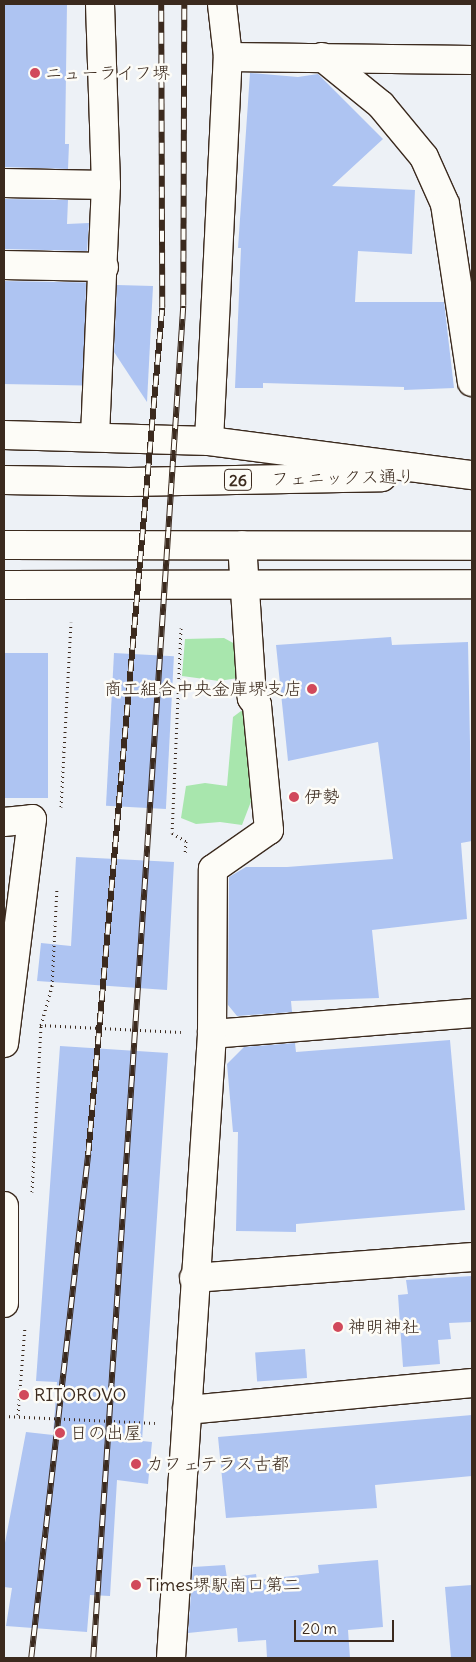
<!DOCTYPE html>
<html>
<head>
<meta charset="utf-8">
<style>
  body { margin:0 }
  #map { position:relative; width:476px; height:1662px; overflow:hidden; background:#edf1f6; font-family:Delius,"Klee One",sans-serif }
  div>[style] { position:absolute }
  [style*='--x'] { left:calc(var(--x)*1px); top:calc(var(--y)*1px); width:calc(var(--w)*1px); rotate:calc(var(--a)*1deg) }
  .green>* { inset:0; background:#a8e6ad }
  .building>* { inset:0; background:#aec4f2; transform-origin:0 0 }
  .path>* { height:3px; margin-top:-1.5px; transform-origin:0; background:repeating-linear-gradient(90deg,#3b2a1e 0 1px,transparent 0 5px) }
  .roads { filter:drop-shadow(1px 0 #3b2a1e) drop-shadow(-1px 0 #3b2a1e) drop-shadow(0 1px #3b2a1e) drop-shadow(0 -1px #3b2a1e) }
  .street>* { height:28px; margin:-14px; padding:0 14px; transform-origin:14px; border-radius:14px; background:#fdfcf7 }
  .highway>* { height:28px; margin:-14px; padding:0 14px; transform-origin:14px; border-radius:14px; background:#fdfcf7 }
  .rail>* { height:5.5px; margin-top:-2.75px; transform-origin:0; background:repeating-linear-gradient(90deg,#fdfcf7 0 11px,#3b2a1e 0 22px); box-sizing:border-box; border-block:1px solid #3b2a1e }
  .dots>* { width:14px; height:14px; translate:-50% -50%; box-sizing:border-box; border:2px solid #fdfcf7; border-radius:50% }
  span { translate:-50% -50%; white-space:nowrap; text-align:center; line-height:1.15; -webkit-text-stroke:5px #fdfcf7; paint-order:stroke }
  .shield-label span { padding:1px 4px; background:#fdfcf7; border:1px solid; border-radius:4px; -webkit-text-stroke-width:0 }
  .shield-label { font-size:16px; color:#3b2a1e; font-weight:700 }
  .poi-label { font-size:18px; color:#3b2a1e }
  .left { translate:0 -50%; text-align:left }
  .right { translate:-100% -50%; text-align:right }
  .street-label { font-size:18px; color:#3b2a1e }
  .frame { position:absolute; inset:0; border:5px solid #3b2a1e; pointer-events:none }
  .scale { position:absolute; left:294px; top:1620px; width:100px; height:22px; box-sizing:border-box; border:2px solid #3b2a1e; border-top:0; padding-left:6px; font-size:15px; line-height:18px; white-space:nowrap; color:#3b2a1e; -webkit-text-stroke:4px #fdfcf7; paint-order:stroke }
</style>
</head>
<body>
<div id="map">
  <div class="green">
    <i style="clip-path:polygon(224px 638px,235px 644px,238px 678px,219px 681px,182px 676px,185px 639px)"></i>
    <i style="clip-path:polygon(241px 711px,250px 712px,257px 786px,242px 825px,220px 822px,196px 824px,181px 818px,186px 786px,205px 783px,227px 786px,233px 717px)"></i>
  </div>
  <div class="building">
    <i style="clip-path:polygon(4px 4px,67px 4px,65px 144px,69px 144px,68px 169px,4px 167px)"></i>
    <i style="clip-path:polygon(250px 73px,298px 77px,318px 74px,383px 139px,332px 186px,415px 190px,412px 254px,358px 251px,355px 302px,444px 302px,454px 388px,404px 390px,404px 387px,263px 383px,263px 388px,235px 388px,241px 248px,238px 248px)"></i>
    <i style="clip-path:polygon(4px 199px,68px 200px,67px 224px,89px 223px,87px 251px,4px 249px)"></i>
    <i style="left:4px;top:281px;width:82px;height:103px;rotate:1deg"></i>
    <i style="clip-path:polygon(117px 285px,153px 286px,147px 402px,114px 352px)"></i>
    <i style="clip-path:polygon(391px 637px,392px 645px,468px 642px,472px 841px,461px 843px,467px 919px,372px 930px,379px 998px,291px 1001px,292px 1012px,237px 1016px,228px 1005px,229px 877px,246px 867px,287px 867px,393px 859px,378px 742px,288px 761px,276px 645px)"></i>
    <i style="left:4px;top:653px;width:44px;height:145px"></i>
    <i style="left:114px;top:653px;width:60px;height:153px;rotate:3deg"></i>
    <i style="clip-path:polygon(76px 857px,174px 862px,167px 990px,37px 981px,41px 943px,71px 946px)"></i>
    <i style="clip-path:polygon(450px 1040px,465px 1210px,296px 1224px,296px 1232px,236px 1231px,238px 1132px,233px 1132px,227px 1064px,244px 1047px,295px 1043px,296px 1052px)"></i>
    <i style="clip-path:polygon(60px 1046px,168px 1053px,142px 1441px,152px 1442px,148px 1484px,117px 1480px,110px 1596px,90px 1595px,87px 1632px,6px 1626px,12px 1588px,4px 1587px,4px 1548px,26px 1432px,53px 1435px,57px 1382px,36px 1381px)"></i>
    <i style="clip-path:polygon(472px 1276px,472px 1322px,449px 1323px,451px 1339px,438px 1340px,440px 1364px,403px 1367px,398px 1295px,408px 1294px,406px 1280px)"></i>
    <i style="left:305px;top:1349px;width:29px;height:50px;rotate:86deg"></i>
    <i style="clip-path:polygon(472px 1415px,472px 1476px,375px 1485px,377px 1508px,226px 1518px,218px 1437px)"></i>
    <i style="clip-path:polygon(378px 1560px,383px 1627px,348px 1630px,350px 1658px,267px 1658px,266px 1640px,238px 1642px,237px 1628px,188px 1633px,193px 1567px,225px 1565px,227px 1578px,256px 1574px,257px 1580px,319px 1573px,318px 1565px)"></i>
    <i style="clip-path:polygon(472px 1585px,472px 1658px,451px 1658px,445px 1587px)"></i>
  </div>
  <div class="path">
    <i style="--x:181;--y:628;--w:205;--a:92.5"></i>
    <i style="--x:172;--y:833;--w:16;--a:30"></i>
    <i style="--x:186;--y:841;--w:13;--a:94"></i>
    <i style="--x:61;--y:807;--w:185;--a:-86.9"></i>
    <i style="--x:40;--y:1025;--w:141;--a:2.8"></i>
    <i style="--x:32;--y:1192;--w:167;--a:-86.9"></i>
    <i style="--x:41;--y:1025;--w:41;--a:-74.2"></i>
    <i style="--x:52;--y:986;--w:98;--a:-87.1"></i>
    <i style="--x:18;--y:1415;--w:89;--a:-85.5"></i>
    <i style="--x:4;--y:1416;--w:151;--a:2.7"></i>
  </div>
  <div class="roads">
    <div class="street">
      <i style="--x:228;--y:57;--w:244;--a:0.7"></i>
      <i style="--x:322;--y:57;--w:76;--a:39.1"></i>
      <i style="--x:381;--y:105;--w:67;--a:50.4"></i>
      <i style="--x:424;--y:157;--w:51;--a:65.9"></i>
      <i style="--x:445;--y:204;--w:180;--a:81.4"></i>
      <i style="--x:4;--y:183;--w:102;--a:1.1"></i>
      <i style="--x:4;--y:265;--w:100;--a:1.1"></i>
      <i style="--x:95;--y:436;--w:251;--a:-87.5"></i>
      <i style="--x:106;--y:185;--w:181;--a:-91.9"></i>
      <i style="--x:209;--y:441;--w:384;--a:-87.2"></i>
      <i style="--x:228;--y:57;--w:53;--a:-96.5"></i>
      <i style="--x:4;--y:822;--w:28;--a:-6"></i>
      <i style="--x:32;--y:819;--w:226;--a:97.1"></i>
      <i style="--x:212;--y:1034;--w:261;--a:-4.6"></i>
      <i style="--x:4;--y:1206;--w:97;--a:90"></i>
      <i style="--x:194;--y:1278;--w:279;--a:-4.3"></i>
      <i style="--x:187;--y:1410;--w:286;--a:-5.4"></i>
      <i style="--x:171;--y:1658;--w:625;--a:-86.24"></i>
      <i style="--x:212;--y:1034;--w:165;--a:-89.7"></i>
      <i style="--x:213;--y:869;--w:68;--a:-34.9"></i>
      <i style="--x:269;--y:830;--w:126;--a:-95.5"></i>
      <i style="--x:257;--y:705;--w:9;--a:-126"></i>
      <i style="--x:252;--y:698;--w:153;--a:-93.7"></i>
    </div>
    <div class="highway">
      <i style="--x:4;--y:435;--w:205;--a:1.7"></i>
      <i style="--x:209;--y:441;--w:265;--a:7.4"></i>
      <i style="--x:4;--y:480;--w:125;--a:0.9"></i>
      <i style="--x:129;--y:482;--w:253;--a:-1.1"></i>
      <i style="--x:4;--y:545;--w:468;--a:0.1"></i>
      <i style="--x:4;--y:585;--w:468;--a:-0.1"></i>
    </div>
  </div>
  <div class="rail">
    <i style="--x:31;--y:1658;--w:507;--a:-83.55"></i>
    <i style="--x:88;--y:1154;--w:849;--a:-85"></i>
    <i style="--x:162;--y:308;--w:304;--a:-90.2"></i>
    <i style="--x:93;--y:1658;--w:1355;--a:-86.19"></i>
    <i style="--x:183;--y:306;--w:302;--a:-89.8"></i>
  </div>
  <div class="dots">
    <i style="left:35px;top:73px;background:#d1495b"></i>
    <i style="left:312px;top:689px;background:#d1495b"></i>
    <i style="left:294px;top:797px;background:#d1495b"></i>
    <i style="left:338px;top:1327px;background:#d1495b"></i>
    <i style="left:24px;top:1395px;background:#d1495b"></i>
    <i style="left:60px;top:1433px;background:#d1495b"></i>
    <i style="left:136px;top:1464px;background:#d1495b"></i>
    <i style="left:136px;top:1585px;background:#d1495b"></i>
  </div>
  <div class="shield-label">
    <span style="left:238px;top:480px">26</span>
  </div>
  <div class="poi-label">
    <span class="left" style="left:45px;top:73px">ニューライフ堺</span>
    <span class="right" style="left:302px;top:689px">商工組合中央金庫堺支店</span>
    <span class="left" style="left:304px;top:797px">伊勢</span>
    <span class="left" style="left:348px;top:1327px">神明神社</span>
    <span class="left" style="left:34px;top:1395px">RITOROVO</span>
    <span class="left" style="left:70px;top:1433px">日の出屋</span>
    <span class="left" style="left:146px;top:1464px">カフェテラス古都</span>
    <span class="left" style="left:146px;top:1585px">Times堺駅南口第二</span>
  </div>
  <div class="street-label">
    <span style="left:343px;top:478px;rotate:-1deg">フェニックス通り</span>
  </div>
  <div class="frame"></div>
  <div class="scale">20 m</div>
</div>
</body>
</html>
